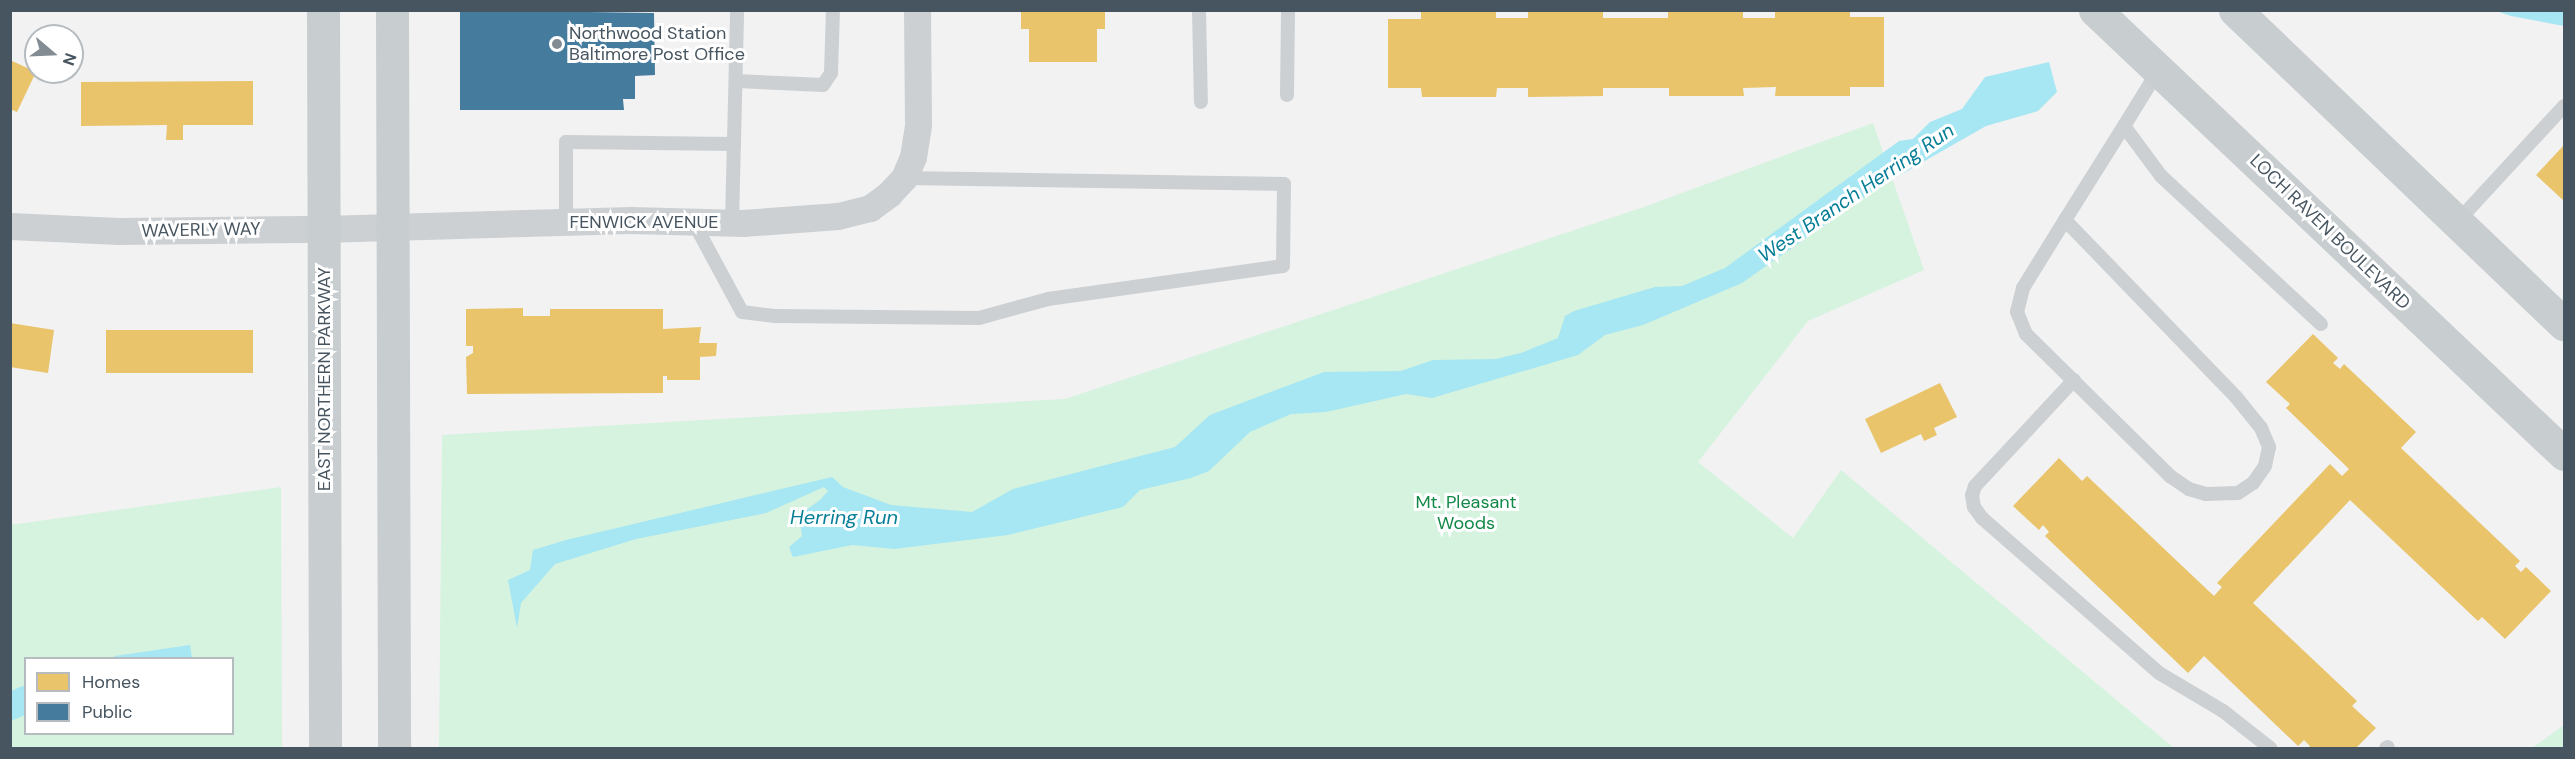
<!DOCTYPE html>
<html>
<head>
<meta charset="utf-8">
<style>
  body { margin:0 }
  #map { position:relative; width:2575px; height:759px; overflow:hidden; background:#f2f2f2; font-family:"DM Sans",sans-serif }
  div>[style] { position:absolute }
  [style*='--x'] { left:calc(var(--x)*1px); top:calc(var(--y)*1px); width:calc(var(--w)*1px); rotate:calc(var(--a)*1deg) }
  .green>* { inset:0; background:#d5f3df }
  .water>* { inset:0; background:#a7e6f3 }
  .homes>* { inset:0; background:#e9c46a; transform-origin:0 0 }
  .public>* { inset:0; background:#457b9d }
  .service>* { height:14px; margin:-7px; padding:0 7px; transform-origin:7px; border-radius:7px; background:#cdd0d3 }
  .minor>* { height:27px; margin:-13.5px; padding:0 13.5px; transform-origin:13.5px; border-radius:13.5px; background:#cdd0d3 }
  .primary>* { height:33px; margin:-16.5px; padding:0 16.5px; transform-origin:16.5px; border-radius:16.5px; background:#c8cdd0 }
  .dots>* { width:16px; height:16px; translate:-50% -50%; box-sizing:border-box; border:3px solid #fff; border-radius:50% }
  span { translate:-50% -50%; white-space:nowrap; text-align:center; line-height:1.15; -webkit-text-stroke:6px #fff; paint-order:stroke }
  .poi-label { font-size:18px; color:#475560 }
  .left { translate:0 -50%; text-align:left }
  .street-label { font-size:18px; color:#475560 }
  .park-label { font-size:18px; color:#118847 }
  .water-label { font-size:20px; color:#057e97; font-style:italic }
  .frame { position:absolute; inset:0; border:12px solid #475560; pointer-events:none }
  .legend { position:absolute; left:24px; top:657px; width:210px; height:78px; box-sizing:border-box; background:#fff; border:2px solid #b5bbbf; margin:0; padding:8px 10px; list-style:none; font-size:18px; color:#475560 }
  .legend li { display:flex; align-items:center; gap:12px; height:30px }
  .legend b { width:30px; border:2px solid #b5bbbf }
  .north { position:absolute; left:24px; top:24px; width:60px; height:60px; box-sizing:border-box; background:#fff; border:2px solid #b5bbbf; border-radius:50%; rotate:109deg; font-size:16px; font-weight:700; line-height:24px; text-align:center; color:#475560 }
  .north::after { content:''; display:block; margin:auto; width:21px; height:27px; background:#838c93; clip-path:polygon(50% 0,100% 100%,50% 72%,0 100%) }
</style>
</head>
<body>
<div id="map">
  <div class="green">
    <i style="clip-path:polygon(1873px 123px,1924px 270px,1808px 321px,1698px 462px,1793px 538px,1841px 470px,2174px 748px,439px 748px,442px 435px,1065px 399px,1644px 207px)"></i>
    <i style="clip-path:polygon(evenodd,281px 487px,282px 748px,11px 748px,10px 525px,281px 487px,26px 658px,232px 658px,232px 734px,26px 734px,26px 658px)"></i>
    <i style="clip-path:polygon(2564px 725px,2564px 748px,2532px 748px)"></i>
  </div>
  <div class="water">
    <i style="clip-path:polygon(2496px 11px,2564px 11px,2564px 26px,2511px 16px)"></i>
    <i style="clip-path:polygon(2049px 62px,2057px 92px,2038px 111px,1986px 126px,1879px 187px,1742px 283px,1643px 325px,1605px 335px,1578px 355px,1432px 398px,1406px 394px,1326px 412px,1291px 414px,1250px 432px,1209px 471px,1191px 478px,1140px 490px,1123px 507px,1008px 535px,894px 549px,852px 545px,793px 557px,789px 547px,802px 536px,799px 515px,820px 500px,828px 491px,824px 487px,766px 513px,636px 539px,555px 564px,521px 603px,517px 628px,508px 580px,530px 570px,533px 550px,566px 540px,832px 477px,843px 487px,891px 505px,972px 512px,1013px 489px,1175px 447px,1210px 415px,1324px 372px,1401px 371px,1433px 360px,1496px 359px,1521px 353px,1558px 338px,1565px 316px,1574px 311px,1655px 287px,1682px 286px,1725px 268px,1899px 141px,1913px 139px,1930px 122px,1962px 109px,1985px 77px)"></i>
    <i style="clip-path:polygon(190px 645px,192px 658px,111px 658px,115px 656px)"></i>
    <i style="clip-path:polygon(25px 685px,25px 715px,11px 721px,11px 691px)"></i>
  </div>
  <div class="homes">
    <i style="clip-path:polygon(1021px 10px,1105px 10px,1105px 29px,1097px 29px,1097px 62px,1029px 62px,1029px 29px,1021px 29px)"></i>
    <i style="clip-path:polygon(1475px 10px,1496px 10px,1496px 18px,1528px 18px,1528px 10px,1603px 10px,1603px 18px,1668px 18px,1668px 10px,1743px 10px,1743px 18px,1775px 18px,1775px 10px,1850px 10px,1850px 17px,1884px 17px,1884px 87px,1850px 87px,1850px 96px,1775px 96px,1776px 87px,1743px 88px,1744px 96px,1669px 96px,1669px 88px,1603px 88px,1603px 96px,1528px 97px,1528px 88px,1497px 88px,1496px 97px,1422px 97px,1421px 88px,1388px 88px,1388px 19px,1421px 19px,1421px 11px)"></i>
    <i style="clip-path:polygon(10px 60px,36px 72px,17px 112px,10px 109px)"></i>
    <i style="clip-path:polygon(253px 81px,253px 125px,183px 125px,183px 140px,166px 140px,167px 125px,81px 126px,81px 82px)"></i>
    <i style="clip-path:polygon(2564px 145px,2564px 201px,2536px 175px)"></i>
    <i style="clip-path:polygon(523px 308px,523px 316px,550px 316px,550px 309px,663px 309px,663px 329px,701px 327px,699px 343px,717px 343px,716px 356px,700px 357px,700px 380px,667px 380px,667px 376px,663px 376px,663px 393px,467px 394px,466px 357px,473px 353px,473px 346px,466px 346px,466px 309px)"></i>
    <i style="clip-path:polygon(10px 323px,54px 330px,48px 373px,10px 367px)"></i>
    <i style="left:106px;top:330px;width:147px;height:43px"></i>
    <i style="clip-path:polygon(2313px 334px,2338px 358px,2333px 363px,2340px 369px,2344px 364px,2416px 432px,2401px 448px,2520px 561px,2515px 566px,2521px 572px,2526px 567px,2551px 591px,2505px 639px,2482px 617px,2478px 621px,2350px 500px,2253px 603px,2357px 701px,2352px 706px,2376px 728px,2356px 748px,2308px 748px,2310px 746px,2304px 740px,2298px 746px,2204px 656px,2188px 673px,2045px 536px,2049px 532px,2043px 525px,2039px 530px,2013px 506px,2059px 458px,2082px 481px,2087px 476px,2214px 596px,2222px 587px,2217px 583px,2330px 464px,2342px 476px,2349px 469px,2286px 408px,2290px 404px,2266px 382px)"></i>
    <i style="clip-path:polygon(1940px 383px,1957px 417px,1934px 428px,1937px 435px,1924px 441px,1921px 434px,1881px 453px,1865px 419px)"></i>
  </div>
  <div class="public">
    <i style="clip-path:polygon(460px 10px,654px 13px,655px 75px,635px 76px,635px 99px,623px 99px,624px 110px,460px 110px)"></i>
  </div>
  <div class="service">
    <i style="--x:1199;--y:10;--w:92;--a:88.8"></i>
    <i style="--x:736;--y:81;--w:87;--a:2.6"></i>
    <i style="--x:823;--y:85;--w:14;--a:-56"></i>
    <i style="--x:831;--y:73;--w:63;--a:-88.2"></i>
    <i style="--x:1287;--y:95;--w:85;--a:-89.3"></i>
    <i style="--x:2124;--y:126;--w:62;--a:53.5"></i>
    <i style="--x:2161;--y:176;--w:218;--a:42.8"></i>
    <i style="--x:2065;--y:220;--w:246;--a:46"></i>
    <i style="--x:2236;--y:397;--w:40;--a:51"></i>
    <i style="--x:2261;--y:428;--w:21;--a:67"></i>
    <i style="--x:2269;--y:447;--w:19;--a:102"></i>
    <i style="--x:2265;--y:466;--w:21;--a:125"></i>
    <i style="--x:2253;--y:483;--w:18;--a:146"></i>
    <i style="--x:2238;--y:493;--w:32;--a:178"></i>
    <i style="--x:2206;--y:494;--w:18;--a:-164"></i>
    <i style="--x:2189;--y:489;--w:23;--a:-146"></i>
    <i style="--x:2170;--y:476;--w:202;--a:-135.4"></i>
    <i style="--x:2026;--y:334;--w:24;--a:-112"></i>
    <i style="--x:2017;--y:312;--w:25;--a:-76"></i>
    <i style="--x:2023;--y:288;--w:80;--a:-58.3"></i>
    <i style="--x:2065;--y:220;--w:111;--a:-57.9"></i>
    <i style="--x:2124;--y:126;--w:65;--a:-58.3"></i>
    <i style="--x:693;--y:221;--w:103;--a:61.7"></i>
    <i style="--x:742;--y:312;--w:35;--a:7"></i>
    <i style="--x:777;--y:316;--w:202;--a:0.6"></i>
    <i style="--x:979;--y:318;--w:72;--a:-15.4"></i>
    <i style="--x:1048;--y:299;--w:237;--a:-8"></i>
    <i style="--x:1283;--y:266;--w:82;--a:-89.3"></i>
    <i style="--x:1284;--y:184;--w:380;--a:-179.1"></i>
    <i style="--x:566;--y:222;--w:80;--a:-90"></i>
    <i style="--x:566;--y:142;--w:168;--a:0.7"></i>
    <i style="--x:732;--y:222;--w:212;--a:-88.6"></i>
    <i style="--x:2457;--y:222;--w:158;--a:-47.3"></i>
    <i style="--x:2074;--y:380;--w:145;--a:133"></i>
    <i style="--x:1975;--y:486;--w:9;--a:108"></i>
    <i style="--x:1972;--y:495;--w:12;--a:81"></i>
    <i style="--x:1974;--y:507;--w:14;--a:54"></i>
    <i style="--x:1982;--y:518;--w:235;--a:41.2"></i>
    <i style="--x:2159;--y:673;--w:74;--a:30.7"></i>
    <i style="--x:2223;--y:711;--w:60;--a:38.2"></i>
    <i style="--x:2386;--y:748;--w:2;--a:-27"></i>
  </div>
  <div class="minor">
    <i style="--x:10;--y:226;--w:108;--a:2.7"></i>
    <i style="--x:118;--y:231;--w:206;--a:-0.6"></i>
    <i style="--x:324;--y:229;--w:307;--a:-1.7"></i>
    <i style="--x:631;--y:220;--w:112;--a:1.5"></i>
    <i style="--x:743;--y:223;--w:95;--a:-4.2"></i>
    <i style="--x:838;--y:216;--w:33;--a:-14"></i>
    <i style="--x:870;--y:208;--w:24;--a:-36"></i>
    <i style="--x:889;--y:194;--w:22;--a:-47"></i>
    <i style="--x:904;--y:178;--w:23;--a:-67"></i>
    <i style="--x:913;--y:157;--w:33;--a:-81"></i>
    <i style="--x:918;--y:124;--w:114;--a:-90.5"></i>
  </div>
  <div class="primary">
    <i style="--x:323;--y:10;--w:738;--a:89.84"></i>
    <i style="--x:392;--y:10;--w:738;--a:89.84"></i>
    <i style="--x:2095;--y:10;--w:646;--a:43.43"></i>
    <i style="--x:2235;--y:10;--w:455;--a:43.7"></i>
  </div>
  <div class="dots">
    <i style="left:557px;top:44px;background:#838c93"></i>
  </div>
  <div class="poi-label">
    <span class="left" style="left:569px;top:44px">Northwood Station<br>Baltimore Post Office</span>
  </div>
  <div class="street-label">
    <span style="left:644px;top:222px">FENWICK AVENUE</span>
    <span style="left:201px;top:230px;rotate:-1deg">WAVERLY WAY</span>
    <span style="left:2330px;top:232px;rotate:44deg">LOCH RAVEN BOULEVARD</span>
    <span style="left:324px;top:379px;rotate:-90deg">EAST NORTHERN PARKWAY</span>
  </div>
  <div class="park-label">
    <span style="left:1466px;top:513px">Mt. Pleasant<br>Woods</span>
  </div>
  <div class="water-label">
    <span style="left:1856px;top:193px;rotate:-34deg">West Branch Herring Run</span>
    <span style="left:844px;top:517px">Herring Run</span>
  </div>
  <div class="frame"></div>
  <ul class="legend">
  <li><b style="height:16px;background:#e9c46a"></b>Homes</li>
  <li><b style="height:16px;background:#457b9d"></b>Public</li>
  </ul>
  <div class="north">N</div>
</div>
</body>
</html>
